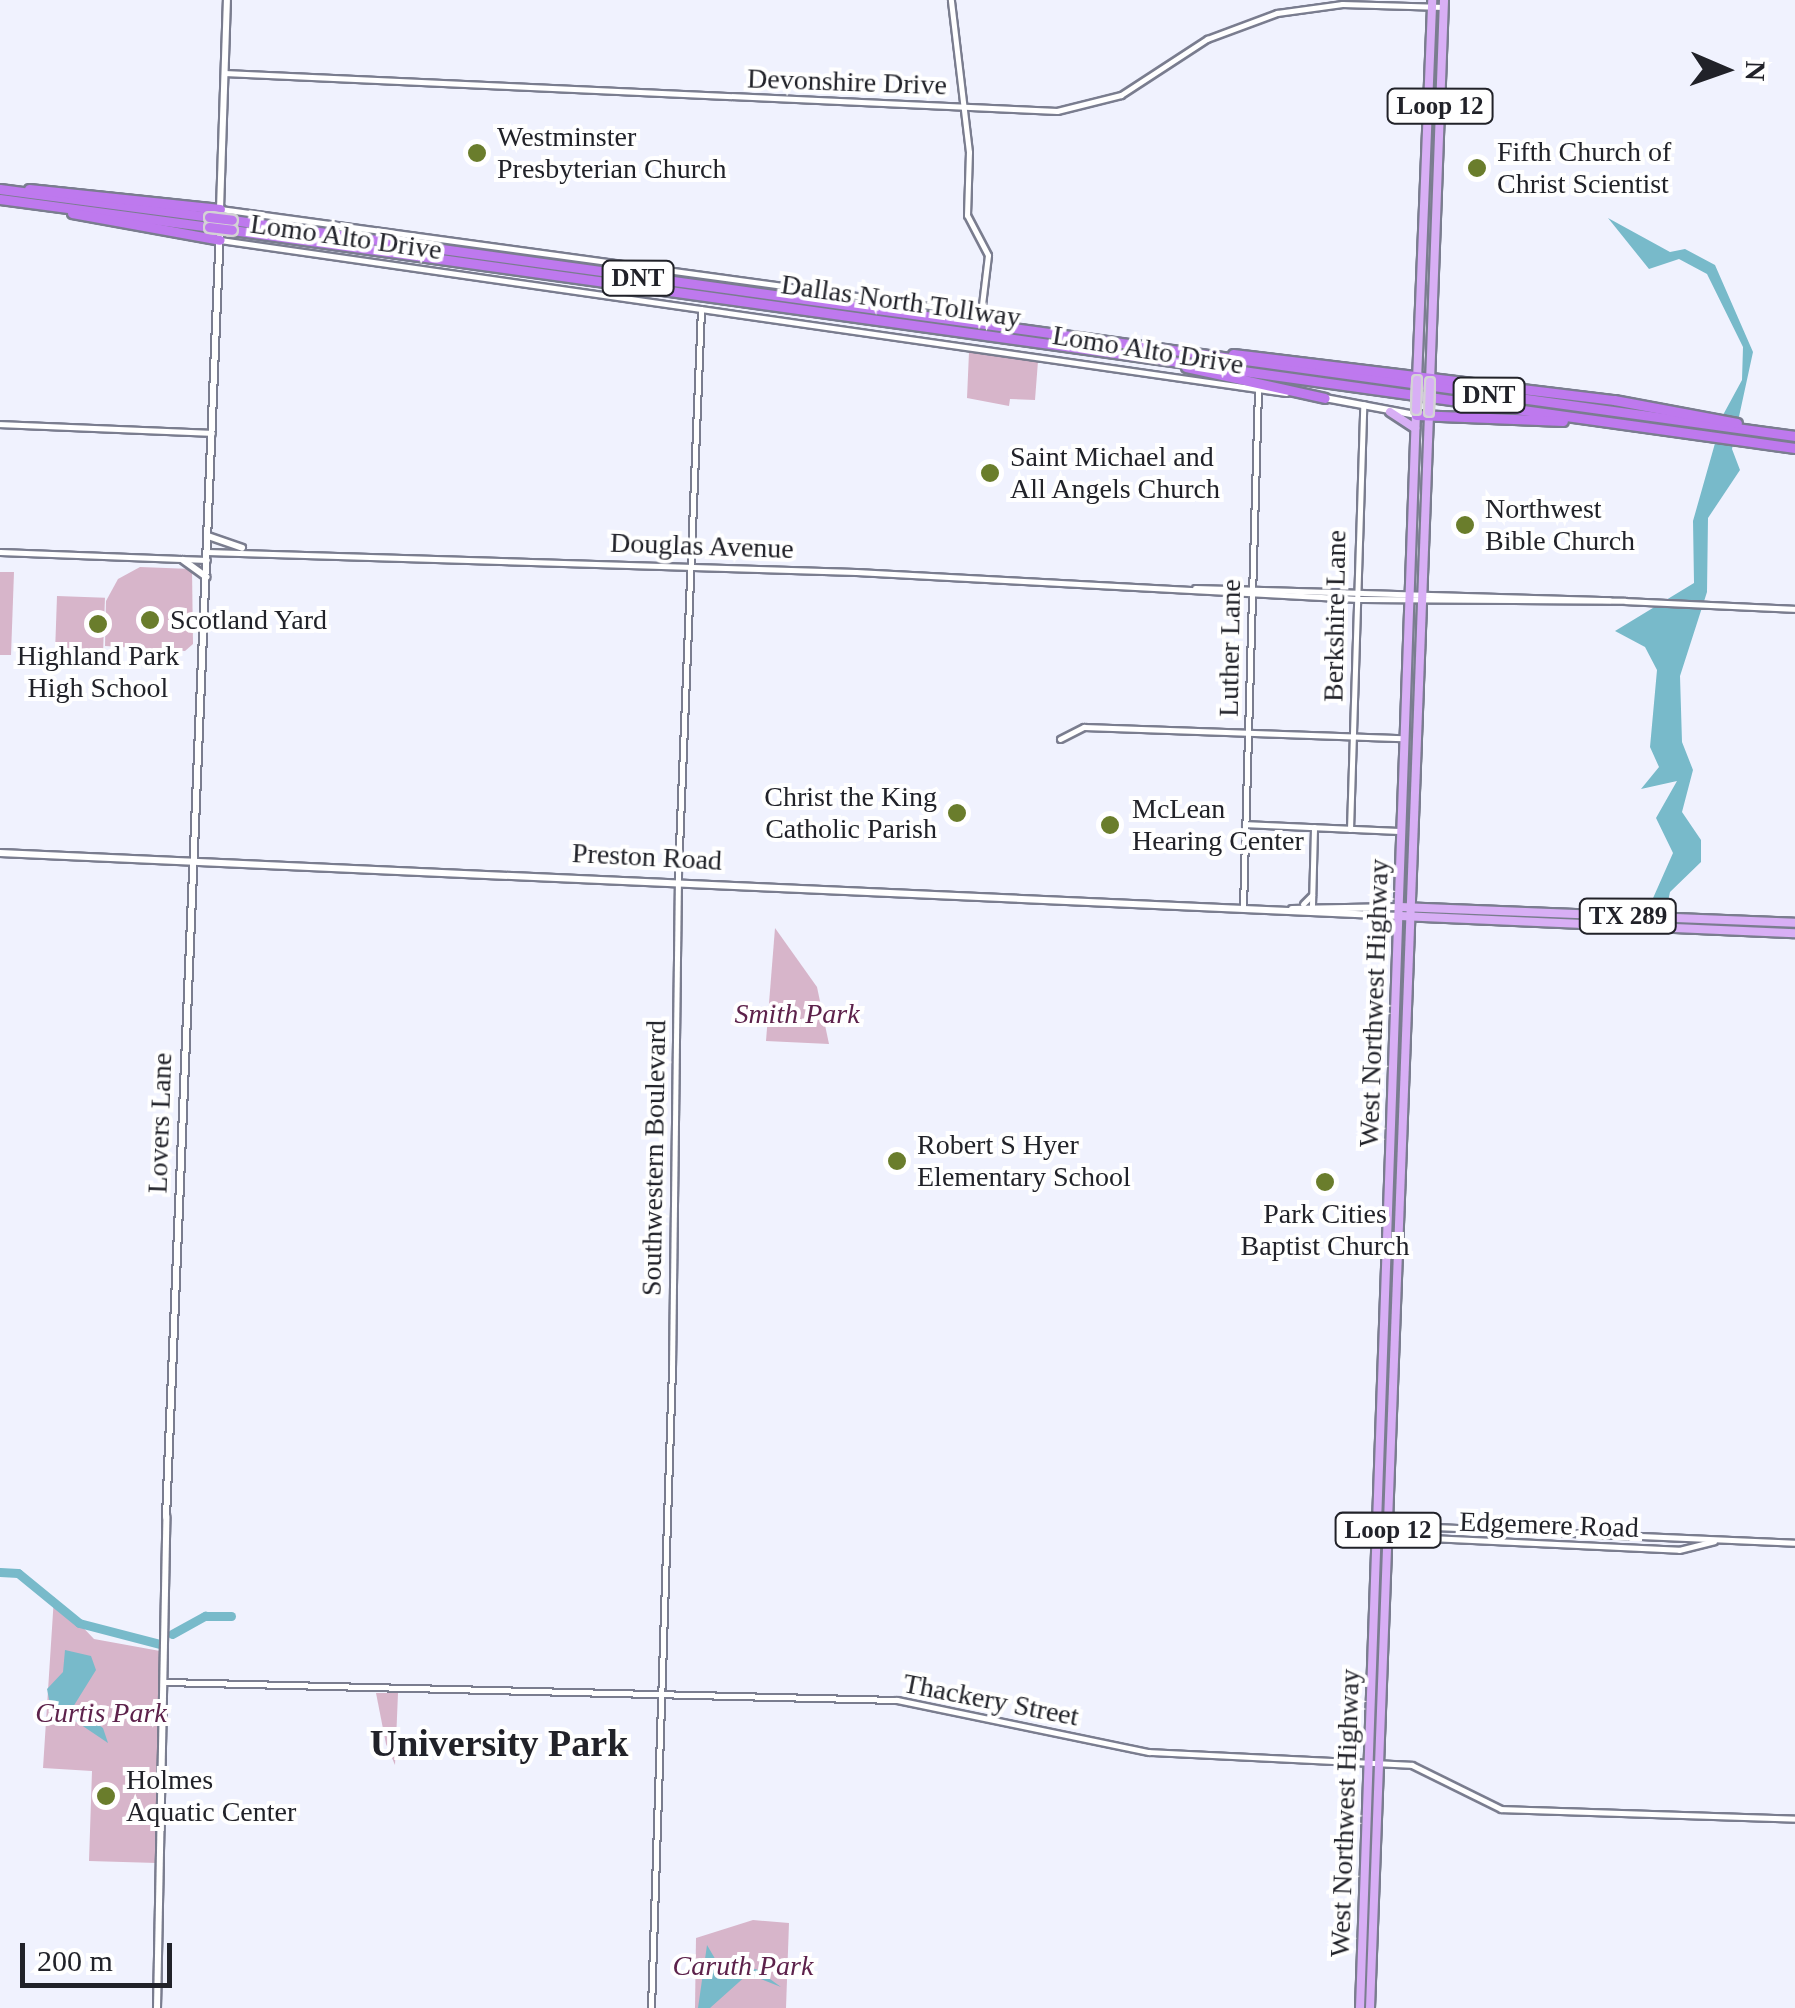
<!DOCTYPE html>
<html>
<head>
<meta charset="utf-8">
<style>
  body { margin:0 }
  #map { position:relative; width:1795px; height:2008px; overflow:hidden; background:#f0f2fe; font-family:Georgia,serif }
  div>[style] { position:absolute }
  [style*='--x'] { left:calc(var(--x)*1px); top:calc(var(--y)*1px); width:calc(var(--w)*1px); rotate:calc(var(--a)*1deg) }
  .green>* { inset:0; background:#d7b5ca; transform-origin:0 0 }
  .water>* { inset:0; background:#78baca }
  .river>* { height:9px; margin:-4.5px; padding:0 4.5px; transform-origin:4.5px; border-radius:4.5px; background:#78baca }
  .roads { filter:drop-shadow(2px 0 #7a7d8f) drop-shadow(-2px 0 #7a7d8f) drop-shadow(0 2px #7a7d8f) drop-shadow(0 -2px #7a7d8f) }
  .tertiary>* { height:5px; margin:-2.5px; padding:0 2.5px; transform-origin:2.5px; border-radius:2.5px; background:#fff }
  .secondary>* { height:6px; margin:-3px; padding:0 3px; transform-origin:3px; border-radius:3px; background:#fff }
  .primary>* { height:8px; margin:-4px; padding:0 4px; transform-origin:4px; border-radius:4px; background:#d8aff5 }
  .motorway>* { height:9px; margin:-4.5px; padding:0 4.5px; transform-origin:4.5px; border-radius:4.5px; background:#be79ee }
  .bridges { filter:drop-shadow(2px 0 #d3d3d4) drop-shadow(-2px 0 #d3d3d4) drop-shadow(0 2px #d3d3d4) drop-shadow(0 -2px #d3d3d4) }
  .primary-bridge>* { height:8px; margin:-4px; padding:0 4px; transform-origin:4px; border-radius:4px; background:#d8aff5 }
  .motorway-bridge>* { height:9px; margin:-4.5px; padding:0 4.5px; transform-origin:4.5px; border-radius:4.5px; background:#be79ee }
  .dots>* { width:28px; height:28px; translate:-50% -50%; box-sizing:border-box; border:5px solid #fff; border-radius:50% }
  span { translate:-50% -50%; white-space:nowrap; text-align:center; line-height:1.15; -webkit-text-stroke:8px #fff; paint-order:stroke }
  .shield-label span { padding:2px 8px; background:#fff; border:2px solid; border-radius:8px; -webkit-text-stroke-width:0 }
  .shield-label { font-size:25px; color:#212229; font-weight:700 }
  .street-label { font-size:28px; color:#212229 }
  .poi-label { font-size:28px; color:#212229 }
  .left { translate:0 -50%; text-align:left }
  .right { translate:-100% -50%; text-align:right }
  .park-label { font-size:28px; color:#5d224b; font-style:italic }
  .district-label { font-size:38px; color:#212229; font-weight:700 }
  .north { position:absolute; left:1675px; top:20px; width:100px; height:100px; -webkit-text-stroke:8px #fff; paint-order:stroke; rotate:92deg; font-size:28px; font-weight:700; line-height:40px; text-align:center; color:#212229 }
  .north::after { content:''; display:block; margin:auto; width:35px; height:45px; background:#212229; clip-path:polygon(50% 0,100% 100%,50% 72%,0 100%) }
  .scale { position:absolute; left:20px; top:1943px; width:152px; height:45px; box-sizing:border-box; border:5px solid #212229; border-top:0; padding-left:12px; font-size:30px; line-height:35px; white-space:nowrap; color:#212229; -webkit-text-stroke:8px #fff; paint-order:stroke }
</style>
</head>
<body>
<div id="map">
  <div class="green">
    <i style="clip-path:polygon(969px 352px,1038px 361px,1035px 400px,1010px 399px,1009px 406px,967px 398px)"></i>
    <i style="clip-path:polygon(140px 567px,192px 569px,193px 644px,185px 651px,105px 646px,106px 601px,118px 579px)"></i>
    <i style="clip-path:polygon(0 572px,14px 572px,11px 655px,0 655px)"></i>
    <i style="left:57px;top:596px;width:48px;height:67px;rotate:2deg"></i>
    <i style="clip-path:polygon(775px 928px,817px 987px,829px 1044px,766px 1041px)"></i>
    <i style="clip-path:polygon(54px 1597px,94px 1639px,160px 1651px,157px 1863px,89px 1861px,92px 1771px,43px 1768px)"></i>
    <i style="clip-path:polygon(376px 1693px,398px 1693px,395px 1765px,386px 1744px)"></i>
    <i style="clip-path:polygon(753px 1920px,789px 1923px,786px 2008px,695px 2008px,696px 1938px)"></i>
  </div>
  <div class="water">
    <i style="clip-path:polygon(1608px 218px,1670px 252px,1685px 249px,1715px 265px,1753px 352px,1732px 449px,1740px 470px,1708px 518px,1707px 592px,1680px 676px,1682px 742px,1693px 770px,1682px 812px,1701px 840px,1701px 862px,1670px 892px,1665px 915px,1646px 914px,1673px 853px,1656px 818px,1677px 781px,1641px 789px,1659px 767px,1650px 747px,1657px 670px,1645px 647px,1615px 631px,1694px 583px,1693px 521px,1723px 415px,1742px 380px,1743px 347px,1707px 274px,1679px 259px,1649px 269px)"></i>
    <i style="clip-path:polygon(65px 1650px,91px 1656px,96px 1670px,73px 1707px,103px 1728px,108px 1743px,50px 1704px,47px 1689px,63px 1672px)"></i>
    <i style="clip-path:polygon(707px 1945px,724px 1974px,756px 1969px,781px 1987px,748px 1974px,710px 2008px,698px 2008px)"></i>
  </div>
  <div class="river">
    <i style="--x:0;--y:1572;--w:18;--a:3"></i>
    <i style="--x:18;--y:1573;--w:79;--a:39.3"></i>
    <i style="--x:79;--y:1623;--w:84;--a:14.5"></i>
    <i style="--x:172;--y:1634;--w:38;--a:-29"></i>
    <i style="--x:205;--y:1616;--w:26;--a:0"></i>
  </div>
  <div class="roads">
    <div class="tertiary">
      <i style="--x:224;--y:73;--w:834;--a:2.61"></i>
      <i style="--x:1057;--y:111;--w:66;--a:-14"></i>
      <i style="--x:1121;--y:95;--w:103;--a:-33.1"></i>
      <i style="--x:1207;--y:39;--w:75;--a:-20.4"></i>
      <i style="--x:1277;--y:13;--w:66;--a:-7.9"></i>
      <i style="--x:1342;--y:4;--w:102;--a:1.7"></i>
      <i style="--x:220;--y:209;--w:768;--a:7.78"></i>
      <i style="--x:981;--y:313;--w:58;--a:-83.1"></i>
      <i style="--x:988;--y:255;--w:45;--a:-117.7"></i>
      <i style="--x:967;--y:215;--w:63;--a:-88.2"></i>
      <i style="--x:969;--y:152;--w:153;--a:-96.8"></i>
      <i style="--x:220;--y:240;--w:1077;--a:8.17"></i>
      <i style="--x:0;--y:424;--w:212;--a:2.4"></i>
      <i style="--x:0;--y:552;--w:207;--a:2.2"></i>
      <i style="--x:207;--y:552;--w:649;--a:1.77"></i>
      <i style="--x:856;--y:572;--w:503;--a:3.08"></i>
      <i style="--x:1358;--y:599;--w:267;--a:0.4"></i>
      <i style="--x:1195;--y:588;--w:415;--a:1.7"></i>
      <i style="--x:1626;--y:601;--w:169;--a:2.7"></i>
      <i style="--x:1060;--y:739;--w:27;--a:-27"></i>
      <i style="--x:1084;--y:727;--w:319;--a:2"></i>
      <i style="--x:1245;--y:824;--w:157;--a:2.6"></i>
      <i style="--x:1350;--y:829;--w:425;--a:-88.2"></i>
      <i style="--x:1303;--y:904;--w:13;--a:-45"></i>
      <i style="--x:1312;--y:905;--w:78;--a:-88.5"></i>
      <i style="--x:1243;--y:907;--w:518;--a:-88.34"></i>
      <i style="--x:1389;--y:1525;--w:406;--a:2.5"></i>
      <i style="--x:1387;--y:1536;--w:292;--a:2.7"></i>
      <i style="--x:1679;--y:1550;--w:36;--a:-14"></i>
      <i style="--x:165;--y:1682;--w:732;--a:1.41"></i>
      <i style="--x:897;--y:1700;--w:257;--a:11.7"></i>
      <i style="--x:1149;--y:1752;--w:263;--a:2.8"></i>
      <i style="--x:1412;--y:1765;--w:99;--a:26.3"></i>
      <i style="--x:1501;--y:1809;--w:294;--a:1.9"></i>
      <i style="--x:651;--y:2008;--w:640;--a:-88.12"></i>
      <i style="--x:672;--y:1368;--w:496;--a:-89.3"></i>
      <i style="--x:678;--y:872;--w:563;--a:-87.66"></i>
    </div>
    <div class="secondary">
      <i style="--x:220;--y:209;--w:209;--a:-88.1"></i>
      <i style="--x:1325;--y:398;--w:93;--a:10.6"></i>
      <i style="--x:208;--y:536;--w:36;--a:19"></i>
      <i style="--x:183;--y:560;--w:29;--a:36"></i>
      <i style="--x:0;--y:853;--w:1401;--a:2.58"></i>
      <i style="--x:1292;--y:909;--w:107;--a:-1.1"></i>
      <i style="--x:157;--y:2008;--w:491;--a:-88.9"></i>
      <i style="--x:166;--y:1517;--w:1292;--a:-87.6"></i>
    </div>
    <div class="primary">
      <i style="--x:1417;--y:380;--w:380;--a:-87.7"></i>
      <i style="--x:1430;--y:382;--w:382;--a:-87.9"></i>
      <i style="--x:1390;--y:412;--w:30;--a:33"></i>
      <i style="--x:1400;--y:907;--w:395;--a:2.3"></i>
      <i style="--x:1400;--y:916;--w:395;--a:2.5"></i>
      <i style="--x:1360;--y:2008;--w:1595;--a:-87.99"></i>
      <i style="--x:1370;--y:2008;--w:1597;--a:-87.88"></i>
    </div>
    <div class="motorway">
      <i style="--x:0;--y:189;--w:211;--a:7.6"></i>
      <i style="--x:29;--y:189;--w:192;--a:6"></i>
      <i style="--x:0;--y:199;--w:211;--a:7.6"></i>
      <i style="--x:72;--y:213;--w:150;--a:10.3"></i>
      <i style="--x:232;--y:220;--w:1578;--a:7.87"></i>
      <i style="--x:232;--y:230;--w:1578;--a:7.94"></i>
      <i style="--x:1233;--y:354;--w:384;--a:6.9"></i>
      <i style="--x:1614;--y:400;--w:125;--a:10.6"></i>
      <i style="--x:1186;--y:367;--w:142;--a:12.6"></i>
      <i style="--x:1416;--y:415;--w:147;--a:2.3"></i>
    </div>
  </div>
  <div class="bridges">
    <div class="primary-bridge">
      <i style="--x:1416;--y:410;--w:30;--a:-88"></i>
      <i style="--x:1429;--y:412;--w:30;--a:-88"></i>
    </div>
    <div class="motorway-bridge">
      <i style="--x:209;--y:217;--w:23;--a:7"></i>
      <i style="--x:209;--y:227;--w:23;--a:7"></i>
    </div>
  </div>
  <div class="dots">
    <i style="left:477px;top:153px;background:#6a7d2c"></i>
    <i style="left:1477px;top:168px;background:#6a7d2c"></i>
    <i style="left:990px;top:473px;background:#6a7d2c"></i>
    <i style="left:1465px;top:525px;background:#6a7d2c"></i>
    <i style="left:150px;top:620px;background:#6a7d2c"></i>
    <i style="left:98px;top:624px;background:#6a7d2c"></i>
    <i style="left:957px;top:813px;background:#6a7d2c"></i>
    <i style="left:1110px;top:825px;background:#6a7d2c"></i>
    <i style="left:897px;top:1161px;background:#6a7d2c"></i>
    <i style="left:1325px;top:1182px;background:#6a7d2c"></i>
    <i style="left:106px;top:1796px;background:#6a7d2c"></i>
  </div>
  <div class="shield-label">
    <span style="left:1440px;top:106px">Loop 12</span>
    <span style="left:638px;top:278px">DNT</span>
    <span style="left:1489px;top:395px">DNT</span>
    <span style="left:1628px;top:916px">TX 289</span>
    <span style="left:1388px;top:1530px">Loop 12</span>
  </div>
  <div class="street-label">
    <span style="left:847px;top:82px;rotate:2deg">Devonshire Drive</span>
    <span style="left:346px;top:237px;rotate:8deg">Lomo Alto Drive</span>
    <span style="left:901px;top:301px;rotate:8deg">Dallas North Tollway</span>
    <span style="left:1148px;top:350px;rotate:9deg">Lomo Alto Drive</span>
    <span style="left:702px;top:546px;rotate:2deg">Douglas Avenue</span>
    <span style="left:1335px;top:616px;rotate:-89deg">Berkshire Lane</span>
    <span style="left:1230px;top:648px;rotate:-89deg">Luther Lane</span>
    <span style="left:647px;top:857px;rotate:3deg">Preston Road</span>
    <span style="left:1374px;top:1003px;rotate:-88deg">West Northwest Highway</span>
    <span style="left:160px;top:1123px;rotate:-88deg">Lovers Lane</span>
    <span style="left:654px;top:1158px;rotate:-89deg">Southwestern Boulevard</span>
    <span style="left:1549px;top:1525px;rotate:2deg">Edgemere Road</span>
    <span style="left:991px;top:1700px;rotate:11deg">Thackery Street</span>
    <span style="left:1345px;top:1813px;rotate:-88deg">West Northwest Highway</span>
  </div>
  <div class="poi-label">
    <span class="left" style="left:497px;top:153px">Westminster<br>Presbyterian Church</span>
    <span class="left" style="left:1497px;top:168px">Fifth Church of<br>Christ Scientist</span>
    <span class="left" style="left:1010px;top:473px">Saint Michael and<br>All Angels Church</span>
    <span class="left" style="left:1485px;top:525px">Northwest<br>Bible Church</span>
    <span class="left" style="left:170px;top:620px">Scotland Yard</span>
    <span style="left:98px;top:672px">Highland Park<br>High School</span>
    <span class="right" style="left:937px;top:813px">Christ the King<br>Catholic Parish</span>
    <span class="left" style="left:1132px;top:825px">McLean<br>Hearing Center</span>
    <span class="left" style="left:917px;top:1161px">Robert S Hyer<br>Elementary School</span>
    <span style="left:1325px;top:1230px">Park Cities<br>Baptist Church</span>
    <span class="left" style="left:126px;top:1796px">Holmes<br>Aquatic Center</span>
  </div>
  <div class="park-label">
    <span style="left:797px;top:1014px">Smith Park</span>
    <span style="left:101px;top:1713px">Curtis Park</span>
    <span style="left:743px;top:1966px">Caruth Park</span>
  </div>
  <div class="district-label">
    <span style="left:499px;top:1744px">University Park</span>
  </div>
  <div class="north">N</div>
  <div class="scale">200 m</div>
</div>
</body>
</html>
